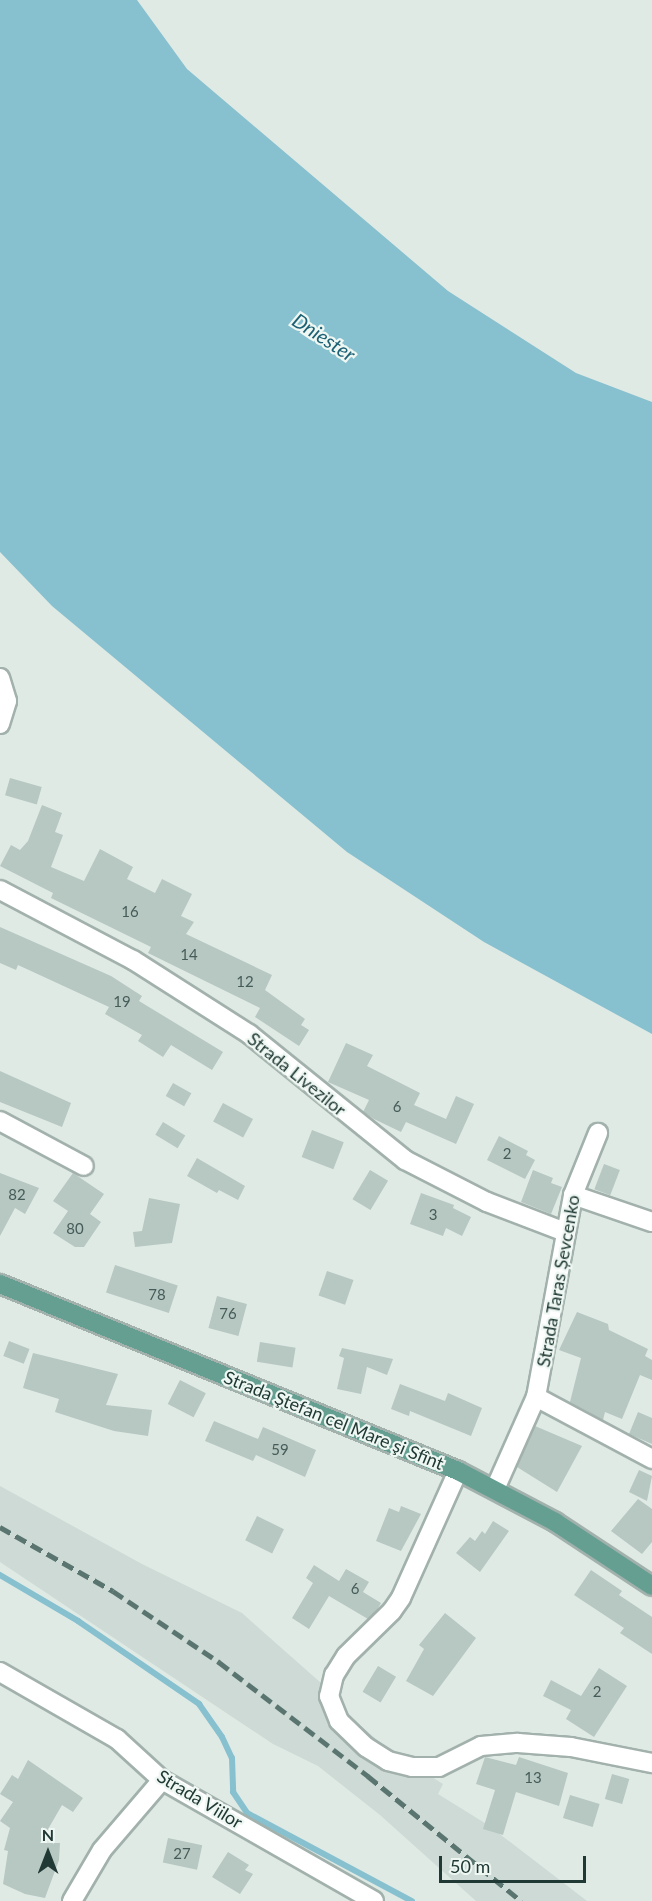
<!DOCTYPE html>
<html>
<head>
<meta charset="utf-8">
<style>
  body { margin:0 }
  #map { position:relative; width:652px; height:1901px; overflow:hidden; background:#dfeae5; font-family:Lato,sans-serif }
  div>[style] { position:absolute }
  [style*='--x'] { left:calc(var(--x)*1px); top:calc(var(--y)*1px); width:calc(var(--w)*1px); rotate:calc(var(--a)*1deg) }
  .built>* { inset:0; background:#cddad5 }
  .water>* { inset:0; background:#87c0cf }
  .stream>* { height:6px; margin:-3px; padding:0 3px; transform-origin:3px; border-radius:3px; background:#87c0cf }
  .building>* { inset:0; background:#b7c7c2; transform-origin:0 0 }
  .roads { filter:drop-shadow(2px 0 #a2b1ac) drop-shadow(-2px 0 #a2b1ac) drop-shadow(0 2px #a2b1ac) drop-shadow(0 -2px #a2b1ac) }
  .minor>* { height:18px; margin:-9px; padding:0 9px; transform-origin:9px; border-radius:9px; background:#fff }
  .primary>* { height:18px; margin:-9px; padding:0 9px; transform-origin:9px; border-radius:9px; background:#649f92 }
  .rail>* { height:4.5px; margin-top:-2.25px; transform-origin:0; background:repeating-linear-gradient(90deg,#5a756f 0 12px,transparent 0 18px) }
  span { translate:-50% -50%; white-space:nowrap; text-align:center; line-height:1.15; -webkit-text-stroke:4.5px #eff7f3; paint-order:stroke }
  .number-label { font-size:15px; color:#465c58 }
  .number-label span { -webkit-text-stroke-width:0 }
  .street-label { font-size:18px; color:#203934 }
  .water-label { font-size:20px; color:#1c6174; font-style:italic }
  .north { position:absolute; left:18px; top:1823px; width:60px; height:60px; -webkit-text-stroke:4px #eff7f3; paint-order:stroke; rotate:0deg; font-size:16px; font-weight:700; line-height:24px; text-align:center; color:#203934 }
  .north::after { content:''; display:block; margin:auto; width:21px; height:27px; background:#203934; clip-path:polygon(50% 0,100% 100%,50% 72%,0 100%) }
  .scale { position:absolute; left:439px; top:1856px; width:147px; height:27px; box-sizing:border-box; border:3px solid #203934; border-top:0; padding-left:8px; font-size:18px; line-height:21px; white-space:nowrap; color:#203934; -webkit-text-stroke:4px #eff7f3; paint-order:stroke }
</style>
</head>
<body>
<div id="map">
  <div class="built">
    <i style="clip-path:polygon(0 1486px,142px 1564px,242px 1613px,338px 1698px,342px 1710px,389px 1750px,443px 1784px,438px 1794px,488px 1825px,587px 1901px,476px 1901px,380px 1815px,318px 1766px,273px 1744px,0 1562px)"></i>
  </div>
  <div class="water">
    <i style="clip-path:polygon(0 0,137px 0,187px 69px,448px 291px,576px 373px,652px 402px,652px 1034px,484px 942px,347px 852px,52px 606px,0 552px)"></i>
  </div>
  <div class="stream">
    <i style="--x:0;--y:1575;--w:91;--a:30.5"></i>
    <i style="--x:78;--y:1621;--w:147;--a:34.4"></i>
    <i style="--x:199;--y:1704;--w:40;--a:55.1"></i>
    <i style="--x:222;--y:1737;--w:23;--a:65"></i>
    <i style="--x:232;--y:1758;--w:34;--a:88"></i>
    <i style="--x:233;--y:1792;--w:25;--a:56"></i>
    <i style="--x:247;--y:1813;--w:187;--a:28.1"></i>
  </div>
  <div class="building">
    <i style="left:10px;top:778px;width:33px;height:18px;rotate:16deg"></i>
    <i style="clip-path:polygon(42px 805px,62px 813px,55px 832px,63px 835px,51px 867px,84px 881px,100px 849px,133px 867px,127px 879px,155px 893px,162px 879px,192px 894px,181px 916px,194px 922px,186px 934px,272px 975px,265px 990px,305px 1019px,301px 1025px,309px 1030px,299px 1046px,255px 1017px,260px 1008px,148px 953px,151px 947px,51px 898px,53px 893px,0 866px,11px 845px,20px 850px,28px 841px)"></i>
    <i style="clip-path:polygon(0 927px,111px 976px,142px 996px,139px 1001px,223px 1052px,212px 1070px,171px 1045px,163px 1057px,138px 1041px,142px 1035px,105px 1014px,109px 1007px,18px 965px,16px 970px,0 963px)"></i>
    <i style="clip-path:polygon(346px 1043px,373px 1055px,367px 1066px,420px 1093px,414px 1105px,446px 1119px,456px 1096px,474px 1104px,456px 1144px,406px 1122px,401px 1132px,374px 1119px,363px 1112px,369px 1100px,328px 1082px)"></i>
    <i style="clip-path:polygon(0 1071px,71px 1103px,62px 1127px,0 1102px)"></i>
    <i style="left:173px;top:1083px;width:21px;height:15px;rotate:29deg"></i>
    <i style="left:223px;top:1103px;width:34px;height:21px;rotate:28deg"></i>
    <i style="left:163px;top:1122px;width:26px;height:15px;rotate:31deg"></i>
    <i style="left:312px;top:1130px;width:34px;height:29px;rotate:21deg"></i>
    <i style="clip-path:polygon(499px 1136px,528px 1151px,526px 1155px,535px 1160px,525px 1179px,487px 1160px)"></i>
    <i style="clip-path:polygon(197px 1158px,245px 1186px,238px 1200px,219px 1190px,217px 1193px,187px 1176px)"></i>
    <i style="left:604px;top:1164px;width:17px;height:27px;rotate:21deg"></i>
    <i style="left:370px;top:1170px;width:21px;height:34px;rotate:31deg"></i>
    <i style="clip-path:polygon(533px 1170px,553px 1178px,551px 1183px,562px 1187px,551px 1214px,521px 1202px)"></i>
    <i style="clip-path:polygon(0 1173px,39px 1188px,25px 1214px,15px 1208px,0 1236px)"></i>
    <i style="clip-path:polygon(73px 1173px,104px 1194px,90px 1214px,101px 1222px,84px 1247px,75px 1247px,53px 1233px,68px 1211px,53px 1201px)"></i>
    <i style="clip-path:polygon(421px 1193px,454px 1205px,453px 1208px,471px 1217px,462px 1236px,446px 1228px,443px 1236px,410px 1224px)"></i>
    <i style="clip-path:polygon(149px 1198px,180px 1204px,172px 1243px,135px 1247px,133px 1232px,142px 1231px)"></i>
    <i style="left:115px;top:1265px;width:66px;height:29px;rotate:18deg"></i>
    <i style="left:327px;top:1271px;width:28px;height:26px;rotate:19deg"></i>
    <i style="left:217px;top:1296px;width:31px;height:33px;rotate:15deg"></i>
    <i style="clip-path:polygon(577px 1312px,608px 1324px,609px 1330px,648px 1349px,645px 1356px,652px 1360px,652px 1380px,640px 1375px,622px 1419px,605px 1412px,603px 1420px,570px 1402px,581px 1358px,559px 1350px)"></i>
    <i style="left:9px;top:1341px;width:22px;height:16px;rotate:21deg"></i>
    <i style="left:260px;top:1342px;width:36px;height:20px;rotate:9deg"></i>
    <i style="clip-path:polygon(342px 1348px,393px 1359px,387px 1375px,367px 1367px,361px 1394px,337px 1389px,344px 1358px,339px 1356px)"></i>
    <i style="clip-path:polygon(33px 1353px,118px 1374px,106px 1405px,152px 1410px,148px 1436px,114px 1431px,55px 1412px,59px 1399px,23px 1388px)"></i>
    <i style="left:180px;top:1380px;width:29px;height:27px;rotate:27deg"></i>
    <i style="clip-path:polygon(400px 1384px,445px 1401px,448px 1393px,482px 1408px,471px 1436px,410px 1411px,409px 1416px,391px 1409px)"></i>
    <i style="clip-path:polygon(638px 1412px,652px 1418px,652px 1444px,629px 1434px)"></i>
    <i style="clip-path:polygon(214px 1421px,258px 1439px,263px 1427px,316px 1450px,305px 1477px,256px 1455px,253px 1461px,205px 1441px)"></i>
    <i style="clip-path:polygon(535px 1426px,582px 1446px,557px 1492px,517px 1467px)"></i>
    <i style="clip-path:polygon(639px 1470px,652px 1476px,647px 1501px,629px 1492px)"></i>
    <i style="clip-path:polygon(638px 1499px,652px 1509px,652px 1542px,642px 1554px,611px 1531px)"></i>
    <i style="clip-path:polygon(401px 1506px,421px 1514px,401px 1551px,376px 1541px,389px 1508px,399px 1512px)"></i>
    <i style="left:257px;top:1516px;width:30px;height:27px;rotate:26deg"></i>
    <i style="clip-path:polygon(493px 1521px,509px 1531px,480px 1572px,456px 1553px,470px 1537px,475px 1541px,482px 1531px,485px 1534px)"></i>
    <i style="clip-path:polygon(314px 1565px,339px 1581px,346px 1569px,369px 1582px,363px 1592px,381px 1603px,377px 1610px,368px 1619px,329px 1596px,309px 1629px,292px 1618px,313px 1583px,306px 1578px)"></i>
    <i style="clip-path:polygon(591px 1570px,622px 1591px,619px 1595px,652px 1617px,652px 1654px,620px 1633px,624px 1628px,574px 1595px)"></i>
    <i style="clip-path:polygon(445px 1613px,476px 1638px,433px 1696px,406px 1681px,424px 1649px,419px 1645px)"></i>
    <i style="left:378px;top:1666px;width:21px;height:30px;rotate:31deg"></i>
    <i style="clip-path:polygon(599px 1668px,627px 1686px,594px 1737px,566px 1719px,571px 1710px,543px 1696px,551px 1680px,581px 1696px)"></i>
    <i style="clip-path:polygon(485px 1757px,516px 1765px,519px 1757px,568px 1773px,559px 1806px,516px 1792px,503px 1835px,483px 1829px,495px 1790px,476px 1784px)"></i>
    <i style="clip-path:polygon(28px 1760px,83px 1798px,73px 1812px,62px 1805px,40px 1843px,60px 1843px,59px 1860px,45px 1898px,25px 1894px,3px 1884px,8px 1851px,4px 1850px,10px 1828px,0 1821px,13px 1802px,0 1794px,12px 1775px,18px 1779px)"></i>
    <i style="left:612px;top:1774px;width:18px;height:26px;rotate:16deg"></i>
    <i style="left:570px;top:1795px;width:31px;height:24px;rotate:17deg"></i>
    <i style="left:168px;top:1838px;width:35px;height:25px;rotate:12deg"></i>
    <i style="clip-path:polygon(228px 1852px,249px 1865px,245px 1870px,253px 1874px,240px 1894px,212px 1877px)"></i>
  </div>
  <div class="roads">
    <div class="minor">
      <i style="--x:0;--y:678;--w:24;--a:73"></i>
      <i style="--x:7;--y:701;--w:24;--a:107"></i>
      <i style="--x:0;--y:890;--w:150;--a:27.8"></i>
      <i style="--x:133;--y:960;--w:138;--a:32.5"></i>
      <i style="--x:249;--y:1034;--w:201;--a:38.9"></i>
      <i style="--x:405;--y:1160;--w:92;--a:27.1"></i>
      <i style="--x:487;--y:1202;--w:84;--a:21"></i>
      <i style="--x:0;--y:1121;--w:95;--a:28.2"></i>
      <i style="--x:573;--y:1195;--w:83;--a:18.9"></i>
      <i style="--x:536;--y:1397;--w:132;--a:28.1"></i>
      <i style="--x:458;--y:1471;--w:139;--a:114.2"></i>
      <i style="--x:401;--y:1598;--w:16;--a:125"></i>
      <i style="--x:392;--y:1611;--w:64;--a:135.6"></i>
      <i style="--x:346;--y:1656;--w:22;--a:122"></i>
      <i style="--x:334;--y:1675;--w:22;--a:103"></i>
      <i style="--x:329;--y:1696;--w:27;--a:68"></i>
      <i style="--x:339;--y:1721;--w:37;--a:44"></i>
      <i style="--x:366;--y:1747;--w:26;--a:32"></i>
      <i style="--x:388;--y:1761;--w:25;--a:14"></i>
      <i style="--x:412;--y:1767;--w:27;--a:0"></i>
      <i style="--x:439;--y:1767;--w:47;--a:-26.6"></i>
      <i style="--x:481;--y:1746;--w:37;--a:-5"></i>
      <i style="--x:518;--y:1743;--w:53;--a:4.3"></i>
      <i style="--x:571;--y:1747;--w:83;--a:11.2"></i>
      <i style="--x:495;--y:1489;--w:101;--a:-66"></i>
      <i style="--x:536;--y:1397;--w:205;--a:-79.6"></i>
      <i style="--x:573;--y:1195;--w:67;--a:-68"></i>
      <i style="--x:0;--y:1672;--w:135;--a:29.8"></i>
      <i style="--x:117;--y:1739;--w:61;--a:42.3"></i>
      <i style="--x:162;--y:1780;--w:244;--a:29.7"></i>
      <i style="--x:72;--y:1901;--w:59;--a:-59.5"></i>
      <i style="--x:102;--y:1850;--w:92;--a:-49.4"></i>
    </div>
    <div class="primary">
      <i style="--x:0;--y:1284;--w:495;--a:22.2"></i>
      <i style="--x:458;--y:1471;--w:110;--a:27.7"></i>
      <i style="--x:555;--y:1522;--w:116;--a:33.4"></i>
    </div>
  </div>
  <div class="rail">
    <i style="--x:0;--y:1527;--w:130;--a:29.5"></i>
    <i style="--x:113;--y:1591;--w:128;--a:33.8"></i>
    <i style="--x:219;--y:1662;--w:188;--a:37.4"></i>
    <i style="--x:368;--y:1776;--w:198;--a:39.2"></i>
  </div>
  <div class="number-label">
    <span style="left:130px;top:912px">16</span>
    <span style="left:189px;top:955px">14</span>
    <span style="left:245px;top:982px">12</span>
    <span style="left:122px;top:1002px">19</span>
    <span style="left:397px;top:1107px">6</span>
    <span style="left:507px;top:1154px">2</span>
    <span style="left:17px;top:1195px">82</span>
    <span style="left:433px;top:1215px">3</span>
    <span style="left:75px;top:1229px">80</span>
    <span style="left:157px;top:1295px">78</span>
    <span style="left:228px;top:1314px">76</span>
    <span style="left:280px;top:1450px">59</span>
    <span style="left:355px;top:1589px">6</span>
    <span style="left:597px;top:1692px">2</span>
    <span style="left:533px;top:1778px">13</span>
    <span style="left:182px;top:1854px">27</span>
  </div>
  <div class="street-label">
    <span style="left:297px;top:1074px;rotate:39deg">Strada Livezilor</span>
    <span style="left:558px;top:1281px;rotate:-80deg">Strada Taras Șevcenko</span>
    <span style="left:334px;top:1420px;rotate:22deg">Strada Ştefan cel Mare şi Sfînt</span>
    <span style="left:200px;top:1799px;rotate:31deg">Strada Viilor</span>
  </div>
  <div class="water-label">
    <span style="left:324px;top:337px;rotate:33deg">Dniester</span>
  </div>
  <div class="north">N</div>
  <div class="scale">50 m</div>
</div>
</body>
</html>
